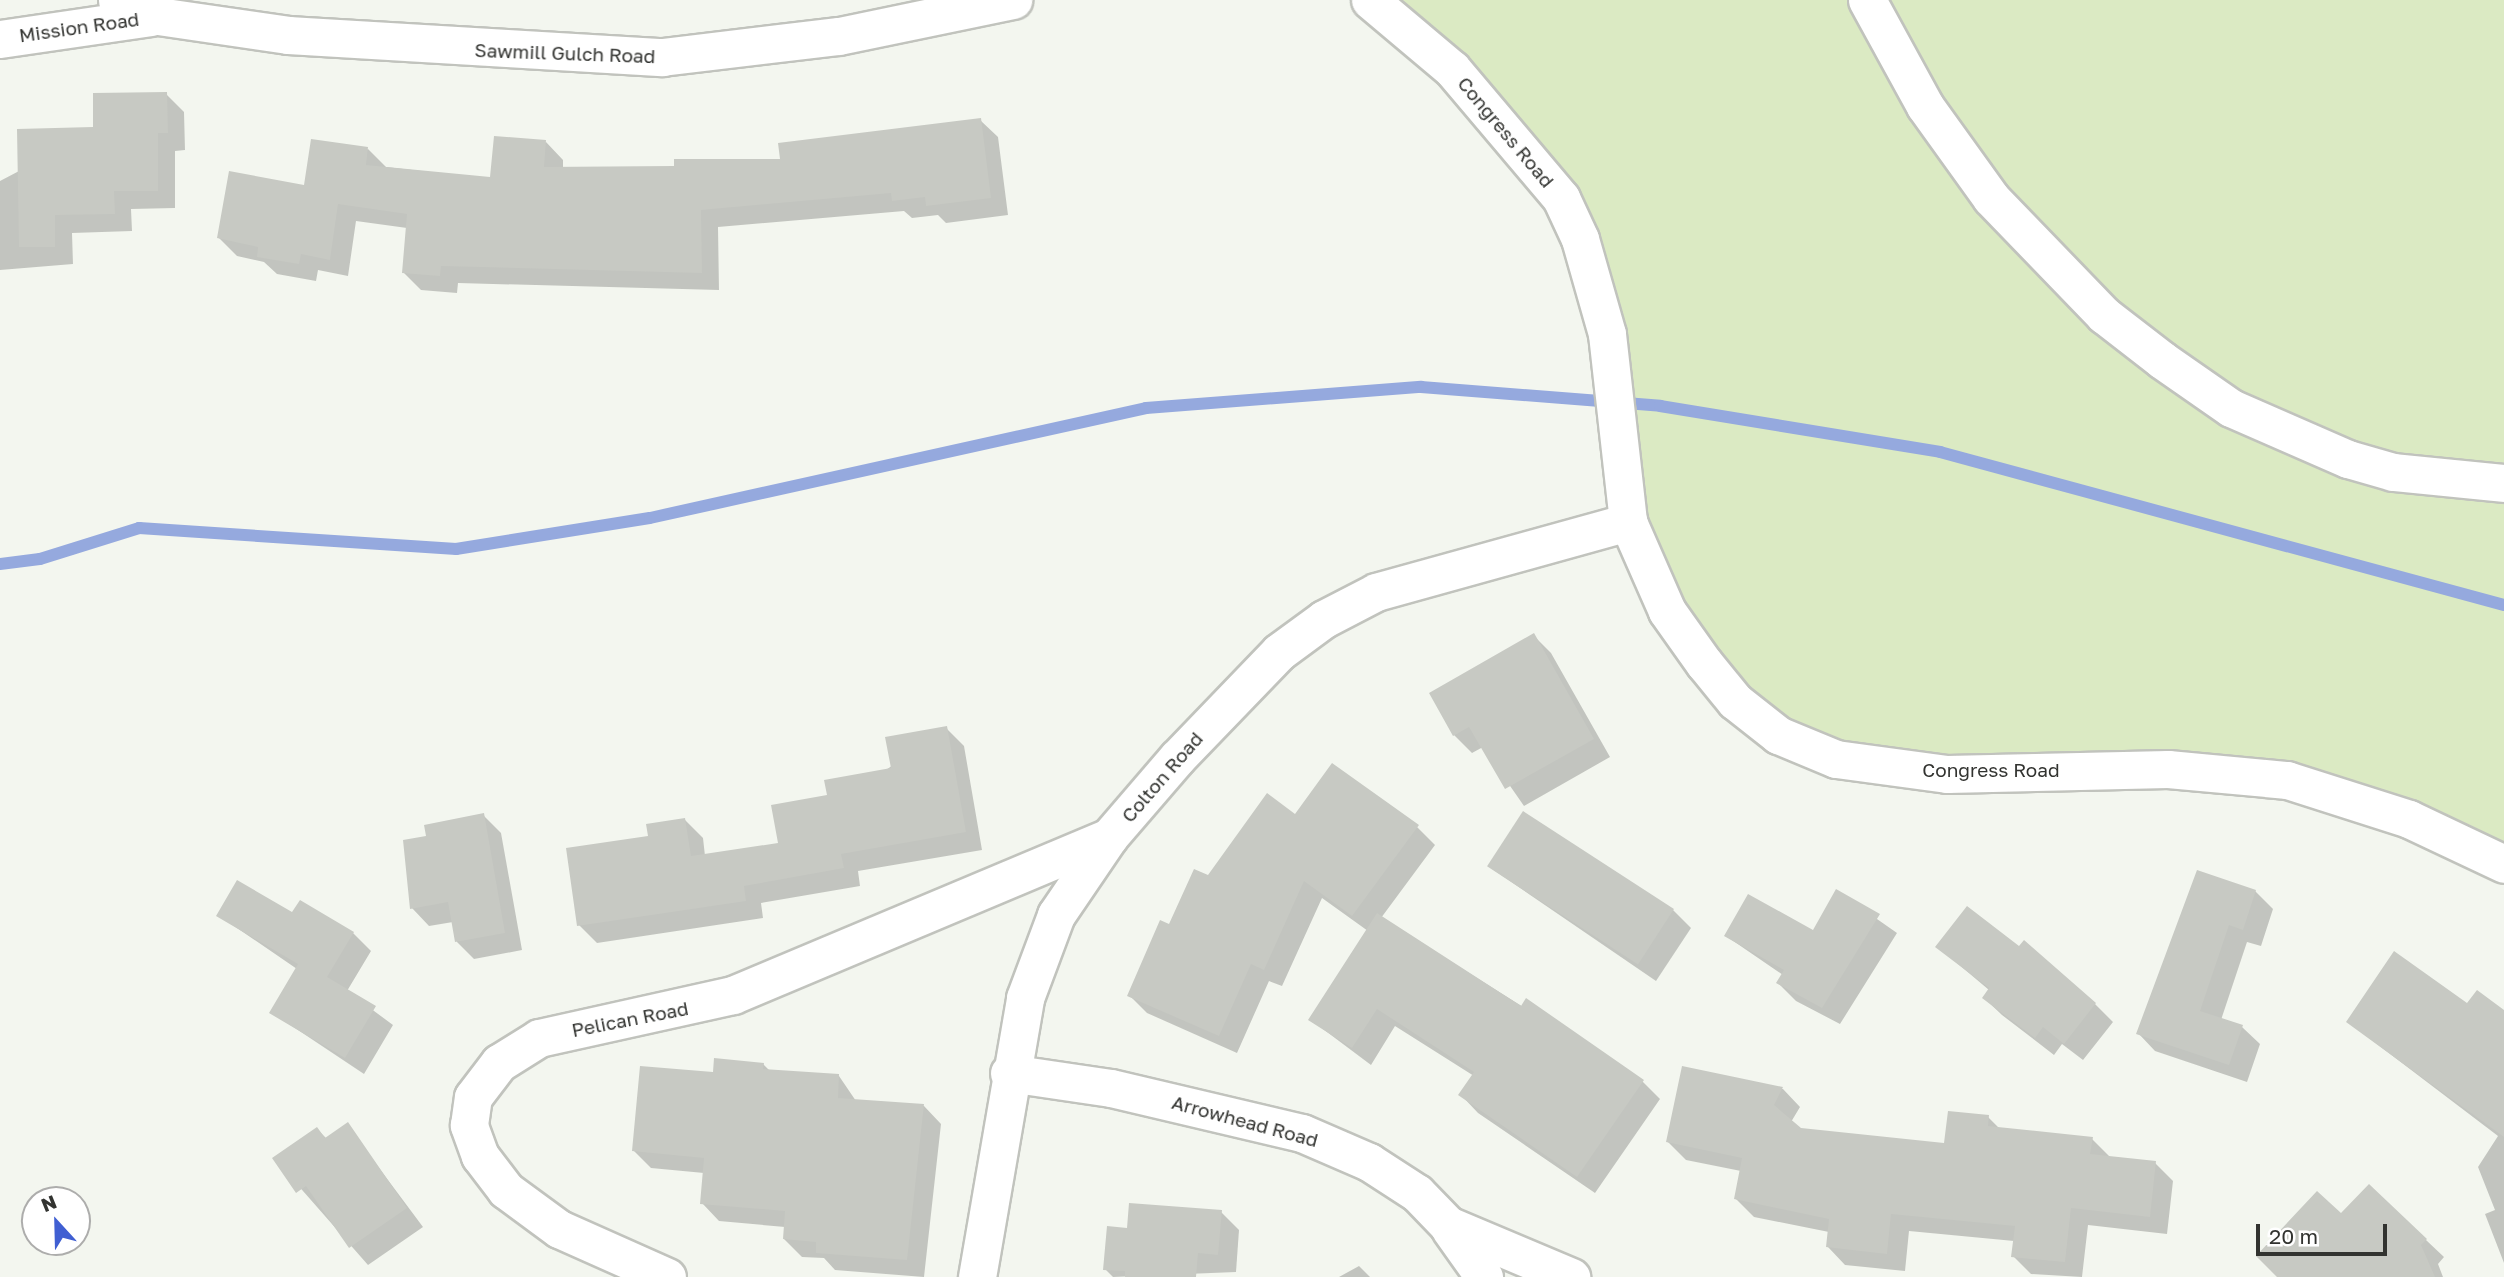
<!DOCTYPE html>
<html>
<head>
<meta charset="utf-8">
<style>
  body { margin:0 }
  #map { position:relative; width:2504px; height:1277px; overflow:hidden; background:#f3f6ef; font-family:"Golos Text",sans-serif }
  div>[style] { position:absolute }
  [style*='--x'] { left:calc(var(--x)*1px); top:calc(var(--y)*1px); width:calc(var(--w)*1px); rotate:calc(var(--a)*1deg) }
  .green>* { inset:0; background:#dbeac3 }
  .shadow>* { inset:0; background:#0003 }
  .stream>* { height:12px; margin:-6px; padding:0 6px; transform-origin:6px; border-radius:6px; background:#95a9de }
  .building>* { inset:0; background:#c7c9c3; transform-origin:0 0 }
  .roads { filter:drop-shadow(2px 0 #c1c3bd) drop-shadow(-2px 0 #c1c3bd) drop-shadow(0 2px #c1c3bd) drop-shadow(0 -2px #c1c3bd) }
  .minor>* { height:37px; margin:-18.5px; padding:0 18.5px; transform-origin:18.5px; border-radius:18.5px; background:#fff }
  span { translate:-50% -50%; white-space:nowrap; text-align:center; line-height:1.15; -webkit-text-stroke:6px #fff; paint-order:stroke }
  .street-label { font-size:19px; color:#323330 }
  .north { position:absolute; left:21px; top:1186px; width:70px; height:70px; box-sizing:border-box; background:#fff; border:2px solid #adadac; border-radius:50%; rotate:338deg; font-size:19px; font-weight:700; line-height:28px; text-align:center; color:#323330 }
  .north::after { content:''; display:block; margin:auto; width:24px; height:32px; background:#405fd2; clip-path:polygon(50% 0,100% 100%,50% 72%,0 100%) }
  .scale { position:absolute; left:2256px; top:1224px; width:131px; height:32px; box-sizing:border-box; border:4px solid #323330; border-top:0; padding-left:9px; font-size:21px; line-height:24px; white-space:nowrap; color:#323330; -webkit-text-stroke:5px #fff; paint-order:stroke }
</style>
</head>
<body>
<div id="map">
  <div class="green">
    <i style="clip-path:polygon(1370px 0,2504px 0,2504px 864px,2352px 797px,2002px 772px,1778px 735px,1667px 611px,1580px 239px)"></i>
  </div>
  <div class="shadow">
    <i style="clip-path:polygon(166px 94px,184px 112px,185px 150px,175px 151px,175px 208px,131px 209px,132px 231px,72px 233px,73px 264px,0 270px,0 181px)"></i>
    <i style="clip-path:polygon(980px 120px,998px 137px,1008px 215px,946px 223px,938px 215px,912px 218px,904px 211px,718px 227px,719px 290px,458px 283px,457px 293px,421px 290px,403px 272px,407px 228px,356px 221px,348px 276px,318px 270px,316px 281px,277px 274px,264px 262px,237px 256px,219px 238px,368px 149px,386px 167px,491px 179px,546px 142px,563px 160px,563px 168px,676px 168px,782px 161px)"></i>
    <i style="clip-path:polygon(1533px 635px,1551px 653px,1610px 757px,1524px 806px,1483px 747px,1472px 753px,1454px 735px)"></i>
    <i style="clip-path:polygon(946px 728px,964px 746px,982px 850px,858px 871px,860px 886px,761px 903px,763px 918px,597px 943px,579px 925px,650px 837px,685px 820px,703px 838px,705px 856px,780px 844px)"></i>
    <i style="clip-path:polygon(483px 815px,501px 833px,522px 950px,474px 959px,457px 942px,453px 922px,429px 926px,412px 908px,428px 838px)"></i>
    <i style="clip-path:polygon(1295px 816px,1417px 827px,1435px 845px,1381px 918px,1643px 1082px,1660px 1099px,1595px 1193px,1478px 1113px,1461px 1095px,1474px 1076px,1395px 1026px,1371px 1065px,1311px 1020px,1368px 931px,1322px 898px,1282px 986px,1269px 981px,1237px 1053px,1147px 1013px,1129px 995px,1208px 877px)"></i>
    <i style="clip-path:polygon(1488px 866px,1673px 910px,1691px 928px,1656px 981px)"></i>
    <i style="clip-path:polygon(1837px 891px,1897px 933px,1840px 1024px,1796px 1001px,1778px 983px,1783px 975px,1726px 936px,1814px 932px)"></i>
    <i style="clip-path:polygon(2255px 891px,2273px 909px,2261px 946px,2247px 942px,2221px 1020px,2242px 1027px,2260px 1044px,2247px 1082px,2155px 1051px,2138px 1033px)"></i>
    <i style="clip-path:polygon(293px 914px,353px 933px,371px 951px,347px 991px,393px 1025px,364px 1074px,271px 1012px,297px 969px,218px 915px)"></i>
    <i style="clip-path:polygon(1938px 947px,2095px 1004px,2113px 1022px,2083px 1060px,2062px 1044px,2054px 1055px,2002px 1015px,1984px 998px,1989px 990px)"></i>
    <i style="clip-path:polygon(2467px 1006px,2504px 1012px,2504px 1263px,2485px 1214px,2495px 1210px,2478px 1167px,2498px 1136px,2348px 1022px)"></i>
    <i style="clip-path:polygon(763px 1064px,770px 1071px,839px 1076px,856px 1101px,924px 1106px,941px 1124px,924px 1277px,835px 1270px,824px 1258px,802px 1257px,784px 1239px,785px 1227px,719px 1221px,702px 1203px,704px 1173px,651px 1168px,634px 1151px,714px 1074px)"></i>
    <i style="clip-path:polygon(1684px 1068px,1783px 1089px,1800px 1107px,1791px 1122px,1800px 1130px,1946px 1145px,1988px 1117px,2001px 1130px,2092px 1139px,2110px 1157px,2155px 1163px,2173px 1181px,2167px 1234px,2088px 1225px,2082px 1277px,2031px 1274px,2013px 1256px,2014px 1241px,1909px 1231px,1905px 1271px,1845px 1265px,1828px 1247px,1829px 1232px,1754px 1217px,1736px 1199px,1741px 1171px,1686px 1160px,1668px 1142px)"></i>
    <i style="clip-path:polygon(347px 1125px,423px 1227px,368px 1265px,274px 1158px,317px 1129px,327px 1139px)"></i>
    <i style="clip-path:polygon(1221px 1212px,1239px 1230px,1236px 1272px,1113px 1277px,1105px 1269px,1128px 1229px)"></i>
    <i style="clip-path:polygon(2341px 1216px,2426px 1240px,2444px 1257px,2438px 1264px,2443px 1277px,2279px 1277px)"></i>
    <i style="clip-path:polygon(1359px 1266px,1370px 1277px,1339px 1277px)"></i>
  </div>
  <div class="stream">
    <i style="--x:0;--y:564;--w:40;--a:-7.1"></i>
    <i style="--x:40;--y:559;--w:104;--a:-17.4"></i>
    <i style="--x:139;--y:528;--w:318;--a:3.8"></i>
    <i style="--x:456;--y:549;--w:196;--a:-9.1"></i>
    <i style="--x:650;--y:518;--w:508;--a:-12.5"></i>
    <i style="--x:1146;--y:408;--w:276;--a:-4.4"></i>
    <i style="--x:1421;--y:387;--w:240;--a:4.5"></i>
    <i style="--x:1660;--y:406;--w:284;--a:9.3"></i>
    <i style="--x:1940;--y:452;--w:584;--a:15.18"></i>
  </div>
  <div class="building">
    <i style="clip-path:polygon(167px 92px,168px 133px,158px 133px,158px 191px,114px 191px,115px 214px,55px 215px,55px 247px,19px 247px,17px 129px,93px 127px,93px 93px)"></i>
    <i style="clip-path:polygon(981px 118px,991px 198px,926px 206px,925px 197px,892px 201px,891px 193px,701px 210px,702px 273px,441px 266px,440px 276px,402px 273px,407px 214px,338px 204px,330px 260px,301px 254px,299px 264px,257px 257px,258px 247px,217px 238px,229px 171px,304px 185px,311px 139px,368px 147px,366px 165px,490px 177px,494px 136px,546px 140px,544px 167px,674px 166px,674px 159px,780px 159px,778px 143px)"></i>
    <i style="clip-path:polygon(1534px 633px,1594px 739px,1505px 789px,1469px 727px,1453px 736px,1429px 693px)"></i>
    <i style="clip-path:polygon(947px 726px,966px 832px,841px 854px,844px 868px,744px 886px,746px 901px,577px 926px,566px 848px,648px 836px,646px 824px,685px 818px,691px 856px,778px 843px,771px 805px,827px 795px,824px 780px,891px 768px,885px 737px)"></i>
    <i style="clip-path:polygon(1332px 763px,1419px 825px,1352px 916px,1304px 881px,1264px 970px,1251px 964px,1219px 1036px,1127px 996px,1160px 920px,1169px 924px,1194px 869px,1208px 875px,1267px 793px,1295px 814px)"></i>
    <i style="left:1523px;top:811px;width:180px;height:66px;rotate:33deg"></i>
    <i style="clip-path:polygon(484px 813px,505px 933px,455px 942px,448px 902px,410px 909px,403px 840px,426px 836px,424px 825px)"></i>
    <i style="clip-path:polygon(2197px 870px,2256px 890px,2243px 930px,2229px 925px,2200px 1011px,2243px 1025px,2229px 1065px,2136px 1034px)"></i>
    <i style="clip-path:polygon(237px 880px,292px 912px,300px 900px,354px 932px,327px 977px,376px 1006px,345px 1058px,269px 1013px,298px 964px,216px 916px)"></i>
    <i style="clip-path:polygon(1836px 889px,1880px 914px,1822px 1008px,1776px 983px,1784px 970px,1724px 936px,1748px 894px,1813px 930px)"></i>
    <i style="clip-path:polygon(1967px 906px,2019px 946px,2024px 940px,2096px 1003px,2064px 1044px,2043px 1027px,2035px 1038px,1982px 998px,1989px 988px,1935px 947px)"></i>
    <i style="clip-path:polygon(1377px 913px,1521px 1006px,1526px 998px,1644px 1080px,1577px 1177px,1458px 1095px,1474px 1072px,1377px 1009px,1352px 1048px,1308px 1020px)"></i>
    <i style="clip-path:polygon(2394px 951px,2467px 1003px,2477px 990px,2504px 1010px,2504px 1137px,2346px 1022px)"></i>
    <i style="clip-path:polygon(714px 1058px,764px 1063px,763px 1069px,839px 1074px,838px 1098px,924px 1104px,907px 1260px,816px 1253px,816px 1242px,783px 1239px,785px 1211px,700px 1204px,704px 1158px,632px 1151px,640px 1066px,713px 1072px)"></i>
    <i style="clip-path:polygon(1682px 1066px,1783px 1087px,1774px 1105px,1801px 1128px,1944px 1143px,1948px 1111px,1989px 1115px,1988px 1126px,2093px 1137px,2090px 1154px,2156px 1161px,2150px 1217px,2071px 1208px,2065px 1262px,2011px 1257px,2015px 1226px,1891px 1214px,1887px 1254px,1826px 1247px,1829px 1219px,1734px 1199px,1742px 1158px,1666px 1142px)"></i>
    <i style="clip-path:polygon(348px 1122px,407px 1208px,349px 1248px,306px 1186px,296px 1193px,272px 1158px,317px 1127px,325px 1138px)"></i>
    <i style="clip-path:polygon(2369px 1184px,2427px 1239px,2421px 1245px,2435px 1277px,2277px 1277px,2256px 1256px,2317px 1191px,2341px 1213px)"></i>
    <i style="clip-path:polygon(1129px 1203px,1222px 1210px,1218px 1255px,1198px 1253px,1196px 1277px,1125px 1277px,1125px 1271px,1103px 1270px,1107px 1226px,1127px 1228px)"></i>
  </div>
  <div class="roads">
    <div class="minor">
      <i style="--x:117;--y:0;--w:44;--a:21.3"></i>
      <i style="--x:158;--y:16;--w:131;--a:8.3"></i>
      <i style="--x:288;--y:35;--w:375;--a:3.4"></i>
      <i style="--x:662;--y:57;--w:178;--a:-6.8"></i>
      <i style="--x:839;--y:36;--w:178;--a:-11.7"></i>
      <i style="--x:1370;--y:0;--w:107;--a:40.1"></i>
      <i style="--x:1452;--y:69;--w:169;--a:49.8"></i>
      <i style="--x:1561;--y:198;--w:45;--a:65.1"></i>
      <i style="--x:1580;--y:239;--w:99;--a:74.1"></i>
      <i style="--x:1607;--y:334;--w:189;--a:83.6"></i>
      <i style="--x:1628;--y:522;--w:97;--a:66.3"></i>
      <i style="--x:1667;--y:611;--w:64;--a:54.6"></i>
      <i style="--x:1704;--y:663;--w:49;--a:50.8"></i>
      <i style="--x:1735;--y:701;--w:55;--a:38.3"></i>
      <i style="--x:1778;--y:735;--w:63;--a:22.5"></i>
      <i style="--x:1836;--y:759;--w:112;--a:7.7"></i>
      <i style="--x:1947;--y:774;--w:221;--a:-1.3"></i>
      <i style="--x:2168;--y:769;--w:120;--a:5.3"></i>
      <i style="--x:2287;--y:780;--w:128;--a:17.7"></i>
      <i style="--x:2409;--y:819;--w:105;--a:25.3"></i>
      <i style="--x:1867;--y:0;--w:121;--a:61.3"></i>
      <i style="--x:1925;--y:106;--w:113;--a:54.3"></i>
      <i style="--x:1991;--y:198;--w:163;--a:46"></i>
      <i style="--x:2104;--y:315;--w:73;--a:37.8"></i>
      <i style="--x:2162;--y:360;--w:84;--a:34.8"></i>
      <i style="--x:2231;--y:408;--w:128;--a:23.6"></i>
      <i style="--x:2348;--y:459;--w:47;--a:16.1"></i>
      <i style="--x:2393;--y:472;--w:112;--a:5.7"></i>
      <i style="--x:0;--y:39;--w:153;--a:-8.3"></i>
      <i style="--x:1009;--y:1073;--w:103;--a:8.4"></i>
      <i style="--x:1111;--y:1088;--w:196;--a:13.3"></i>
      <i style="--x:1302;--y:1133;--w:73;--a:23.4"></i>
      <i style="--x:1369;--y:1162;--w:57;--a:32.9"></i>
      <i style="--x:1417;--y:1193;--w:45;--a:45.9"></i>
      <i style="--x:1448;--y:1225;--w:134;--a:22.9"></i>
      <i style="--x:1450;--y:1229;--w:59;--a:54.7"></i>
      <i style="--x:667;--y:1277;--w:118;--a:-156"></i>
      <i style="--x:559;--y:1229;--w:66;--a:-143.7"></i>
      <i style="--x:506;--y:1190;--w:43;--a:-127.4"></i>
      <i style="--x:480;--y:1156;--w:33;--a:-110"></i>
      <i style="--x:469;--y:1125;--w:28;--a:-82"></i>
      <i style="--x:473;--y:1097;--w:43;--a:-52.6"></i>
      <i style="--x:499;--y:1063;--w:47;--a:-32"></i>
      <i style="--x:539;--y:1038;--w:199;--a:-12.5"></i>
      <i style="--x:733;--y:995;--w:408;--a:-22.8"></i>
      <i style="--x:977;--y:1277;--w:283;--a:-80.2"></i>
      <i style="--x:1025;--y:998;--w:89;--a:-69.5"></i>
      <i style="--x:1056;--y:915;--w:94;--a:-55.8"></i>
      <i style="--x:1109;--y:837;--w:104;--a:-49.3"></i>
      <i style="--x:1177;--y:758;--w:147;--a:-46.1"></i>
      <i style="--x:1279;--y:652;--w:56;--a:-36.3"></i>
      <i style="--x:1324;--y:619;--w:59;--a:-27.4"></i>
      <i style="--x:1376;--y:592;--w:262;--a:-15.5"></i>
    </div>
  </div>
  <div class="street-label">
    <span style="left:79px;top:27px;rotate:-8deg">Mission Road</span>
    <span style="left:565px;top:53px;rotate:2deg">Sawmill Gulch Road</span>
    <span style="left:1506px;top:132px;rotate:50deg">Congress Road</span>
    <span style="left:1991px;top:770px">Congress Road</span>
    <span style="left:1162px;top:777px;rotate:-49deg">Colton Road</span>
    <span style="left:630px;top:1019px;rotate:-11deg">Pelican Road</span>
    <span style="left:1245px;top:1121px;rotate:15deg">Arrowhead Road</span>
  </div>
  <div class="north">N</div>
  <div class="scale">20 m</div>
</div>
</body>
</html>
